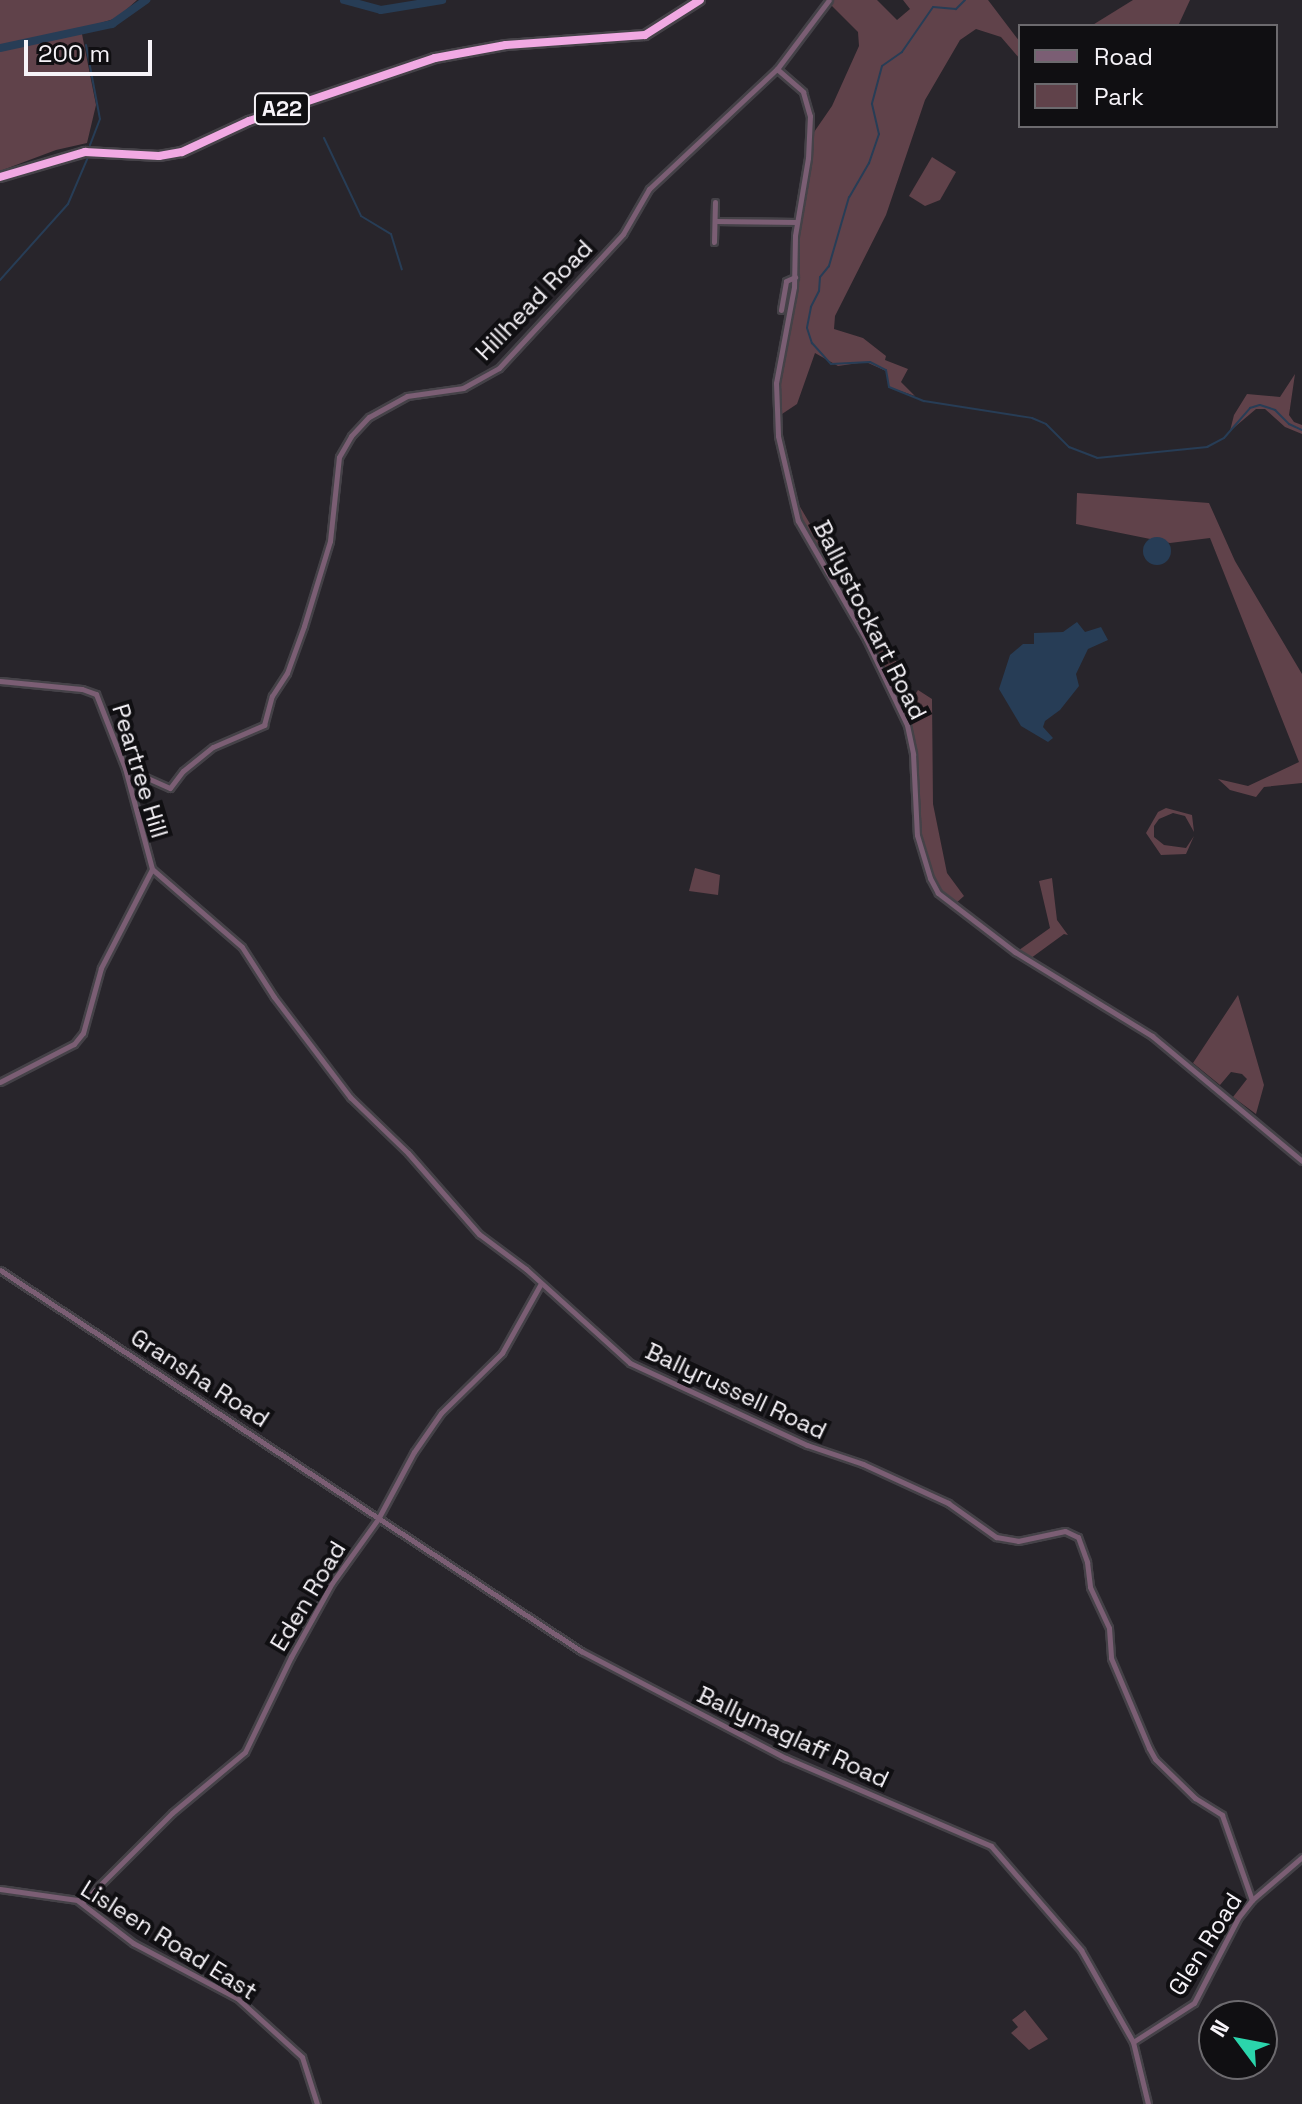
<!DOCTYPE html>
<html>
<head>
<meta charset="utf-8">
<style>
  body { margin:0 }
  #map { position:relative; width:1302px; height:2104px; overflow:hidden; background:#28252b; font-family:"Space Grotesk",sans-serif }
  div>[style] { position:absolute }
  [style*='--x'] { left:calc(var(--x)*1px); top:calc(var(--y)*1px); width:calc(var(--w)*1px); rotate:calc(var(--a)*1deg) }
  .green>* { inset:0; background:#60424a }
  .water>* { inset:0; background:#273d56 }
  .round { border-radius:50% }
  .stream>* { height:2px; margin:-1px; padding:0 1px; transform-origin:1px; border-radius:1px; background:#273d56 }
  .river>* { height:8px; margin:-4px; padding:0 4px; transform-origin:4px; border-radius:4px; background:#273d56 }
  .roads { filter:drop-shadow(2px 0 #454248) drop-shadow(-2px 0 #454248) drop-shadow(0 2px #454248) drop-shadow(0 -2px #454248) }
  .minor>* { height:5px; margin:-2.5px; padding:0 2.5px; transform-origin:2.5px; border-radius:2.5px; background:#7b5e74 }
  .highway>* { height:8px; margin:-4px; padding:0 4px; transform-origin:4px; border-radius:4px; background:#f1a9e3 }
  span { translate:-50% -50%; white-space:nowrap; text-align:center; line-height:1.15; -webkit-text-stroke:8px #100f12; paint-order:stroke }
  .shield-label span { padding:2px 6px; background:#100f12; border:2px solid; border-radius:6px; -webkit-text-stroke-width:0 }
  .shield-label { font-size:22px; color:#f6f3f8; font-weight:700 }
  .street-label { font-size:24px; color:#f6f3f8 }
  .legend { position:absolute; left:1018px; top:24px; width:260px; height:104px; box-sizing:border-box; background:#100f12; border:2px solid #6c6a6e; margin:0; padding:10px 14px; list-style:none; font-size:24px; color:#f6f3f8 }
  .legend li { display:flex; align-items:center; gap:16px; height:40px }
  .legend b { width:40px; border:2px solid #6c6a6e }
  .north { position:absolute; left:1198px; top:2000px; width:80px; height:80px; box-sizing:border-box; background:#100f12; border:2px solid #6c6a6e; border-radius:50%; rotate:302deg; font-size:22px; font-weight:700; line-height:32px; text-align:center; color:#f6f3f8 }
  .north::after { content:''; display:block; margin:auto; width:28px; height:36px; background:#2bd5ac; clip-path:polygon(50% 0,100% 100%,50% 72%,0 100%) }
  .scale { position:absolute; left:24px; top:40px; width:128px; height:36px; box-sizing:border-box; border:4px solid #f6f3f8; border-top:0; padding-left:10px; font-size:24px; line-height:28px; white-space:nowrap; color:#f6f3f8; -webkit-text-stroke:6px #100f12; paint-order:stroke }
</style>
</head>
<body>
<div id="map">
  <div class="green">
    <i style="clip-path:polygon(0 0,137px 0,117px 18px,81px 29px,96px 105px,87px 143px,56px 150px,0 171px)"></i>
    <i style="clip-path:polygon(831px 0,877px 0,897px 20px,910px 9px,903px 0,988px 0,1020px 42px,1020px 59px,1001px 37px,976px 29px,960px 40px,925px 100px,886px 215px,835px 316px,834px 329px,863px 338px,886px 356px,885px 360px,908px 369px,901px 382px,915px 396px,889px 387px,886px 371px,866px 362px,838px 366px,815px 353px,797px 404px,779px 416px,779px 380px,799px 278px,800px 238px,795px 236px,802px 222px,812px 135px,832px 106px,859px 46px,858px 32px,829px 3px)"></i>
    <i style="clip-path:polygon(1133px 0,1190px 0,1178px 26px,1091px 26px)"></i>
    <i style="clip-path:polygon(932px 157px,956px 172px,940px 200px,925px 206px,909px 196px)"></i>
    <i style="clip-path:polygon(1295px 374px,1289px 415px,1294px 422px,1302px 425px,1302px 434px,1285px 427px,1265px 409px,1256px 409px,1230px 431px,1234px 415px,1247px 394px,1280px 397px)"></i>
    <i style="clip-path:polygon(1077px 493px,1209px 503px,1235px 561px,1302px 674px,1302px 783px,1264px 787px,1256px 797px,1230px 790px,1218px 779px,1248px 786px,1299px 762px,1210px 538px,1170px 543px,1076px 524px)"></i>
    <i style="clip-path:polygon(793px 495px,878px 639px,903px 670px,901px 693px,897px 695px,800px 519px)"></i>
    <i style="clip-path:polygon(918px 690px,932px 699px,933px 804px,947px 873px,964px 896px,954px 905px,931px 881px,917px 835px,915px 754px,901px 704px,913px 698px)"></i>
    <i style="clip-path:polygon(1166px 808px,1192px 815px,1194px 832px,1185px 816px,1173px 813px,1159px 819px,1154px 826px,1154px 837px,1164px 845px,1186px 848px,1194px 836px,1186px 854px,1161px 855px,1146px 833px,1158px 812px)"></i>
    <i style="clip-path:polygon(695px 868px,720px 875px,718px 895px,689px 891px)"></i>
    <i style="clip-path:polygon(1052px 878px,1057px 920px,1068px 935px,1064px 934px,1027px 961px,1015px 953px,1050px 928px,1039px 881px)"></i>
    <i style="clip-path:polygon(1238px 995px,1264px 1085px,1256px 1114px,1233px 1097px,1247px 1079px,1242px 1074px,1231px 1072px,1220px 1085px,1193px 1063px)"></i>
    <i style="clip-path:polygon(1025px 2010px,1048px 2039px,1029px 2050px,1011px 2033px,1018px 2027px,1012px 2020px)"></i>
  </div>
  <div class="water">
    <i class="round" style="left:1143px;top:537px;width:28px;height:28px"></i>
    <i style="clip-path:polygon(1077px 622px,1085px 632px,1101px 627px,1108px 640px,1088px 649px,1076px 674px,1079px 686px,1060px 710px,1045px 721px,1043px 727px,1053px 738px,1048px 742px,1021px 726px,999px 689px,1010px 655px,1023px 644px,1034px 644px,1034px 633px,1063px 632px)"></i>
  </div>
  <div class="stream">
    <i style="--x:965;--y:0;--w:13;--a:135"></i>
    <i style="--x:956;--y:9;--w:23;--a:-175"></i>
    <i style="--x:933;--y:7;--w:55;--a:124.6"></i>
    <i style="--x:902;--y:52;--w:24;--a:145"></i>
    <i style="--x:882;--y:66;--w:39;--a:105"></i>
    <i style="--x:872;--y:104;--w:31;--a:77"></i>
    <i style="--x:879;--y:134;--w:31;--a:109"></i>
    <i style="--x:869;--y:163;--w:39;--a:120"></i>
    <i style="--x:849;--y:197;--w:72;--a:106.2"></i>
    <i style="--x:829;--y:266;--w:14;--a:129"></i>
    <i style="--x:820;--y:277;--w:14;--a:94"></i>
    <i style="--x:819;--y:291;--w:18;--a:117"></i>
    <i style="--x:811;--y:307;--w:21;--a:101"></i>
    <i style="--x:807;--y:328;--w:16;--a:72"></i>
    <i style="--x:812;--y:343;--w:28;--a:48"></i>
    <i style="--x:831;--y:364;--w:39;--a:-3"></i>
    <i style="--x:870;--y:362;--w:18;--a:27"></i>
    <i style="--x:886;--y:370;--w:17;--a:80"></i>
    <i style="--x:889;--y:387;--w:38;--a:22"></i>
    <i style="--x:924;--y:401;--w:109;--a:8.9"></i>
    <i style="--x:1032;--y:418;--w:15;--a:23"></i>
    <i style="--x:1046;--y:424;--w:33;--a:45"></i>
    <i style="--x:1069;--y:447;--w:30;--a:21"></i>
    <i style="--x:1097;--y:458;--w:111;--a:-5.7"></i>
    <i style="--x:1207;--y:447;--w:19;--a:-28"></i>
    <i style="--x:1224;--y:438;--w:40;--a:-49"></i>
    <i style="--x:1250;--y:408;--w:10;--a:-17"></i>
    <i style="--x:1260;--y:405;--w:16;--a:18"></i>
    <i style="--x:1275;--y:410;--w:20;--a:45"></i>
    <i style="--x:1289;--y:424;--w:14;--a:25"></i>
    <i style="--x:86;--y:45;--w:75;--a:79.3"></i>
    <i style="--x:100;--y:119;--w:28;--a:111"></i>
    <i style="--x:324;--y:138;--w:86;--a:64.6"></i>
    <i style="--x:361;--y:216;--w:35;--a:31"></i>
    <i style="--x:391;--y:234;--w:37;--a:73"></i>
    <i style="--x:0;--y:280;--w:102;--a:-48.2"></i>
    <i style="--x:68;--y:204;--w:51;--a:-66.9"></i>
  </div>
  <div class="river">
    <i style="--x:344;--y:0;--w:38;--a:15"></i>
    <i style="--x:381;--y:10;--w:62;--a:-9.3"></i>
    <i style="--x:0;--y:48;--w:115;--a:-12.1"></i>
    <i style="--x:112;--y:24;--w:42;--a:-35.2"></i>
  </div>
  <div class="roads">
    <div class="minor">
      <i style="--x:777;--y:69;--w:35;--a:41"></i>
      <i style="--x:803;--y:92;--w:25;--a:74"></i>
      <i style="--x:810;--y:116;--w:42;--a:92.7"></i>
      <i style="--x:808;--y:158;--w:79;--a:99.5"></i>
      <i style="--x:795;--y:236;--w:51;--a:91.1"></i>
      <i style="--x:794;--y:287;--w:98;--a:100.6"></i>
      <i style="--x:776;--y:383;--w:53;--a:87.8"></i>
      <i style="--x:778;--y:436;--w:87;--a:76.8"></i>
      <i style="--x:798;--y:521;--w:136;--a:60"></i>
      <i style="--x:866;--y:639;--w:95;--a:64.5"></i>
      <i style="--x:907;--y:725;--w:30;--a:78"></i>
      <i style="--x:913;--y:754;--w:81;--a:87.2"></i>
      <i style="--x:917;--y:835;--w:45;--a:73.2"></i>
      <i style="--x:930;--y:878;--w:17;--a:62"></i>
      <i style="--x:938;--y:893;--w:97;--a:37.5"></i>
      <i style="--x:1015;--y:952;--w:161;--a:31.5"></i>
      <i style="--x:1152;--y:1036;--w:195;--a:39.8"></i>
      <i style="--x:715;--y:221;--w:82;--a:0.7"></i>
      <i style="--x:714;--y:242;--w:40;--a:-88.6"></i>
      <i style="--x:781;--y:310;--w:29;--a:-80"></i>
      <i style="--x:786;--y:281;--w:10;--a:-24"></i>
      <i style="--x:0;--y:681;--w:82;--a:5.6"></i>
      <i style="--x:82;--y:689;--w:15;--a:20"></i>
      <i style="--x:96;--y:694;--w:79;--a:68.6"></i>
      <i style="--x:125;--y:768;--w:105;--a:75"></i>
      <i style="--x:152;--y:869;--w:119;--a:40.9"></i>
      <i style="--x:242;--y:947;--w:59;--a:57.4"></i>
      <i style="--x:274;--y:997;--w:126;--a:52.8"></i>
      <i style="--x:350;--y:1097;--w:81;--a:44"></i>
      <i style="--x:408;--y:1153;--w:108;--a:48.8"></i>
      <i style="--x:479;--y:1234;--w:59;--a:36.7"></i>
      <i style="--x:526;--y:1269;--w:140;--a:42.1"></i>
      <i style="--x:630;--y:1363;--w:195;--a:24.9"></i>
      <i style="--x:807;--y:1445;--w:59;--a:18.7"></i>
      <i style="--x:863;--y:1464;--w:94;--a:24.6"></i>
      <i style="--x:948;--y:1503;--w:59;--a:35.3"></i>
      <i style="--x:996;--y:1537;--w:22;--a:10"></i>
      <i style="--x:1018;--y:1541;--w:48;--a:-12"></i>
      <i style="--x:1065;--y:1531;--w:14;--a:25"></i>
      <i style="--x:1078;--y:1537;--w:27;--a:70"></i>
      <i style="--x:1087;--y:1562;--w:25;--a:83"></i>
      <i style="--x:1090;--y:1587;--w:45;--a:65.1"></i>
      <i style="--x:1109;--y:1628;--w:30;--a:86"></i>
      <i style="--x:1111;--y:1658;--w:98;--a:67.1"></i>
      <i style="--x:1149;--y:1748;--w:13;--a:61"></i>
      <i style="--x:1155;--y:1759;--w:56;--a:44.3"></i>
      <i style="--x:1195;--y:1798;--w:32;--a:32"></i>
      <i style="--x:1222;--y:1815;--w:90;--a:70.6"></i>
      <i style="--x:125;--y:768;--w:49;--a:24"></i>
      <i style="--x:170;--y:788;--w:21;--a:-53"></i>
      <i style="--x:183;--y:771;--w:38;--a:-39"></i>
      <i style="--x:213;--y:747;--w:56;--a:-23.3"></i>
      <i style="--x:264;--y:725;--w:30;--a:-75"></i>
      <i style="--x:272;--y:696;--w:27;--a:-57"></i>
      <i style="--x:287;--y:673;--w:50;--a:-70.1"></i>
      <i style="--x:304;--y:626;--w:89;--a:-73"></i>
      <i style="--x:330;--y:541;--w:84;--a:-83.9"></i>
      <i style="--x:339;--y:457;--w:24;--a:-60"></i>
      <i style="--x:351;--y:436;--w:26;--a:-47"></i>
      <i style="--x:369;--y:417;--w:43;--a:-28.9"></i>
      <i style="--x:407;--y:396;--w:57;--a:-8.1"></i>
      <i style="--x:463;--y:388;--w:41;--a:-29.1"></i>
      <i style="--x:499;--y:368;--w:183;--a:-47.2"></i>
      <i style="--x:623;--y:234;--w:52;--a:-60"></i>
      <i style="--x:649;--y:189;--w:175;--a:-43.2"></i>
      <i style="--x:777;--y:69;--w:86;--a:-53"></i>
      <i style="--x:0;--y:1082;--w:83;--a:-27.2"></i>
      <i style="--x:74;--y:1044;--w:14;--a:-51"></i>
      <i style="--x:83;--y:1033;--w:67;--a:-74.5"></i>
      <i style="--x:101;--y:968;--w:111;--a:-62.7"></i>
      <i style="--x:0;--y:1270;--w:695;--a:33.26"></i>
      <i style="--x:581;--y:1651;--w:231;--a:27.6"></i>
      <i style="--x:786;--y:1758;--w:223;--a:23.2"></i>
      <i style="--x:991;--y:1846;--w:138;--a:49.1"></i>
      <i style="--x:1081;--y:1950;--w:106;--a:60.5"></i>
      <i style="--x:1133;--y:2042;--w:64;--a:76.4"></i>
      <i style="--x:0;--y:1889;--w:78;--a:8.1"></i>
      <i style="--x:77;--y:1900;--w:71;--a:37.5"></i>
      <i style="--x:133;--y:1943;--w:118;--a:27.9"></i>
      <i style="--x:237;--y:1998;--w:88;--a:42.2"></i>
      <i style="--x:302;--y:2057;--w:49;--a:72.3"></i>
      <i style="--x:82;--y:1903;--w:127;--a:-45"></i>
      <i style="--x:172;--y:1813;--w:95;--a:-39.9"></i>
      <i style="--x:245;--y:1752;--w:106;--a:-64.2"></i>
      <i style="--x:291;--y:1657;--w:85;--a:-61"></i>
      <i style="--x:332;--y:1583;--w:79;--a:-54.3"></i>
      <i style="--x:378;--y:1519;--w:76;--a:-61.8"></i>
      <i style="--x:414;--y:1452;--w:47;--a:-55.3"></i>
      <i style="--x:441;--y:1413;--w:86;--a:-44.5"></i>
      <i style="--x:502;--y:1353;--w:78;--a:-60.8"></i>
      <i style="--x:1133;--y:2042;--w:72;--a:-32.6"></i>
      <i style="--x:1194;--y:2003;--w:96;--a:-62.6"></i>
      <i style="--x:1238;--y:1918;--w:23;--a:-52"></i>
      <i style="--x:1252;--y:1900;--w:66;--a:-40.7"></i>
    </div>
    <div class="highway">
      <i style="--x:0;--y:177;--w:89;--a:-16.4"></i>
      <i style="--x:85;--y:152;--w:74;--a:3.1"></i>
      <i style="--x:159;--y:156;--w:23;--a:-10"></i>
      <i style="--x:182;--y:152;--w:74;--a:-24.8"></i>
      <i style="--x:249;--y:121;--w:196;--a:-18.7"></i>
      <i style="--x:435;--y:58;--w:72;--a:-10.4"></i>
      <i style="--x:506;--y:45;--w:139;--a:-4.1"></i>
      <i style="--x:645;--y:35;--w:65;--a:-32.5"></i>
    </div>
  </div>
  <div class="shield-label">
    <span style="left:282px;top:109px">A22</span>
  </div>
  <div class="street-label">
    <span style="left:534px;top:300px;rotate:-46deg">Hillhead Road</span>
    <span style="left:870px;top:620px;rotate:63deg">Ballystockart Road</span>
    <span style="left:140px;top:771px;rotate:73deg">Peartree Hill</span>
    <span style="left:200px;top:1378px;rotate:33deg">Gransha Road</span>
    <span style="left:736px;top:1391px;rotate:25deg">Ballyrussell Road</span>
    <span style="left:308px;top:1596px;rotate:-59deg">Eden Road</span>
    <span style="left:793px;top:1737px;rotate:25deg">Ballymaglaff Road</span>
    <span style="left:169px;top:1940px;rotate:32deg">Lisleen Road East</span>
    <span style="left:1205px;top:1944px;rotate:-58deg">Glen Road</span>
  </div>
  <ul class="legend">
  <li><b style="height:10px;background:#7b5e74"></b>Road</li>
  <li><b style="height:22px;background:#60424a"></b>Park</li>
  </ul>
  <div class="north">N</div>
  <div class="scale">200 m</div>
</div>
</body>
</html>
